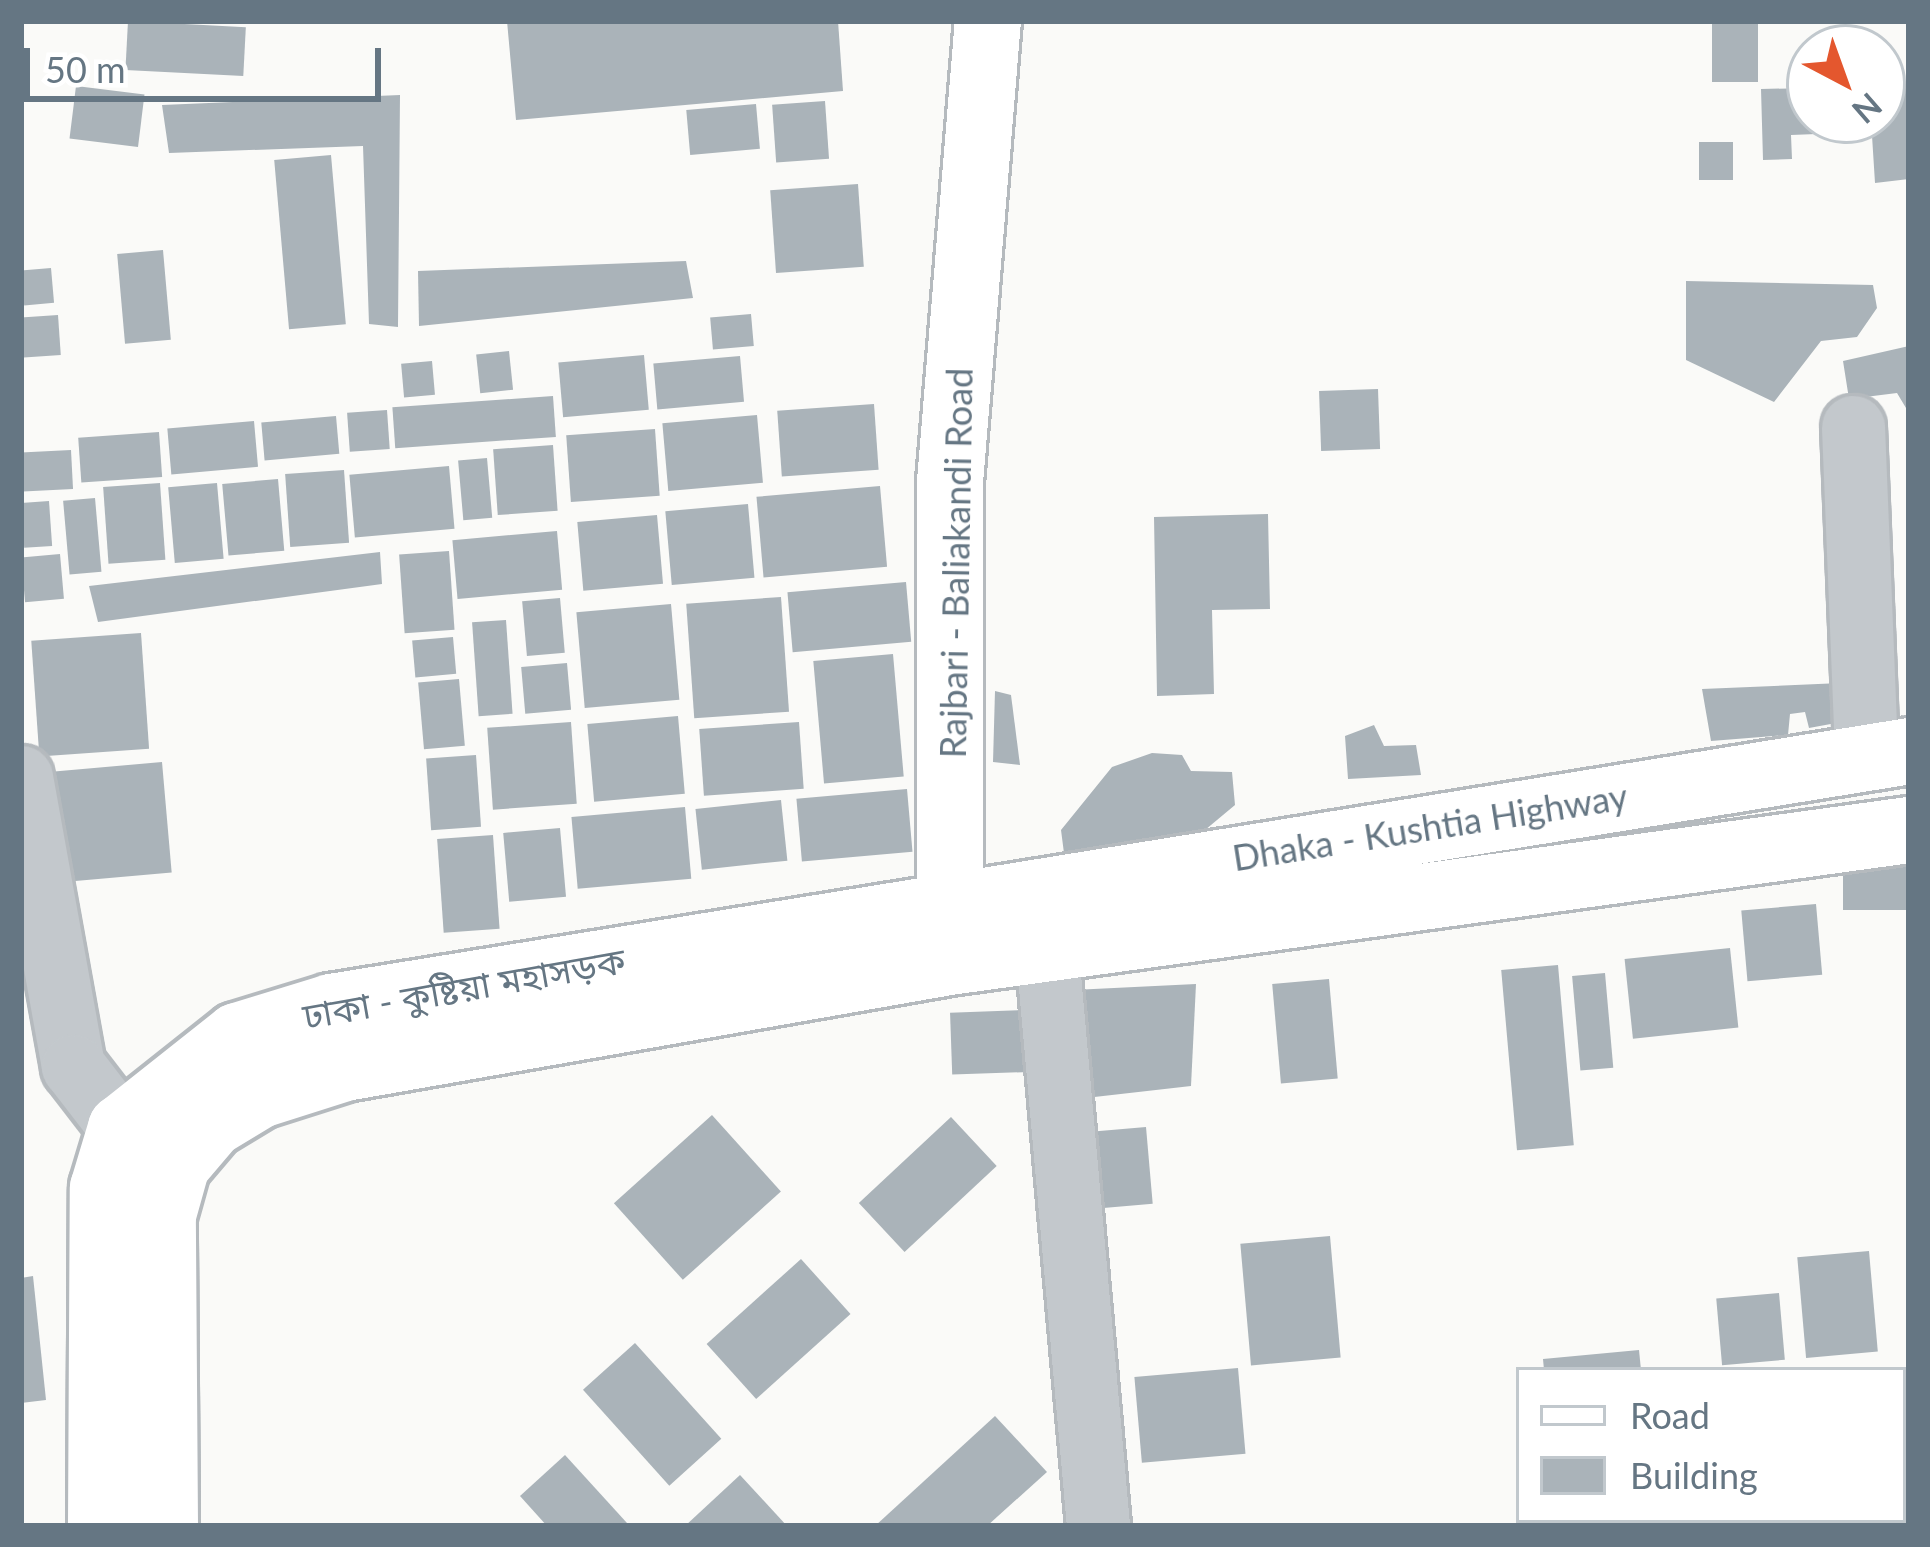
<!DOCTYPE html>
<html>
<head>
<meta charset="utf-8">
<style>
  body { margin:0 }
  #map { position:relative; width:1930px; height:1547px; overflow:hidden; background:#fafaf8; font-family:Lato,"Noto Sans Bengali",sans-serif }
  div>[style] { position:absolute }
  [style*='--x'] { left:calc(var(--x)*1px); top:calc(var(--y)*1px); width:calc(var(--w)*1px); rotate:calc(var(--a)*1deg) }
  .building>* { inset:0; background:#aab3b9; transform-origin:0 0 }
  .roads { filter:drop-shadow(3px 0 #b5babe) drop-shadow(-3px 0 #b5babe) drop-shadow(0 3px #b5babe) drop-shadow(0 -3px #b5babe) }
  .minor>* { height:63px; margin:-31.5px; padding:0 31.5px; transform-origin:31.5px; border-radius:31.5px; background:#c3c8cc }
  .major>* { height:66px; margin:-33px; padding:0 33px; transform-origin:33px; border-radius:33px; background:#fff }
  span { translate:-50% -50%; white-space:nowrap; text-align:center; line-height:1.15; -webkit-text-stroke:12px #fff; paint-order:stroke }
  .street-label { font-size:36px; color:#657683 }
  .frame { position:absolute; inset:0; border:24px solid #657683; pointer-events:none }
  .legend { position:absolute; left:1516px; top:1367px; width:390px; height:156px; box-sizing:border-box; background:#fff; border:3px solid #c1c8cd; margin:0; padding:15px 21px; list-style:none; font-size:36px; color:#657683 }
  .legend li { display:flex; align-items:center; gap:24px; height:60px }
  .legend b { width:60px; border:3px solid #c1c8cd }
  .north { position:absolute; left:1786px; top:24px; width:120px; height:120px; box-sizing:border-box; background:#fff; border:3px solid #c1c8cd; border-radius:50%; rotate:139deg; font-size:33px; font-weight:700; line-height:48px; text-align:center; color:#657683 }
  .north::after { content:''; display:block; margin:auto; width:42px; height:54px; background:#e4572e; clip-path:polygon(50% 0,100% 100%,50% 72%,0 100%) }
  .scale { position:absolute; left:24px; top:48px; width:357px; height:54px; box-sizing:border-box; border:6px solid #657683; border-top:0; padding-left:15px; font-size:36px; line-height:42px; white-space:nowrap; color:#657683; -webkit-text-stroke:9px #fff; paint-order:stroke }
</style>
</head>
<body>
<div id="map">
  <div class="building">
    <i style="left:128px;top:21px;width:118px;height:49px;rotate:3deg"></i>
    <i style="clip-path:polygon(507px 21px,838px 21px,843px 91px,516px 120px)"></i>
    <i style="left:1712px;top:21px;width:46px;height:61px"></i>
    <i style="clip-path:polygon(1909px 83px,1909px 179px,1875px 183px,1871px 120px,1882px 120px,1882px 86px)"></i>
    <i style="left:76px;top:86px;width:69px;height:53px;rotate:7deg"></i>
    <i style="clip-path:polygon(1810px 88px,1810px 120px,1842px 120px,1842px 133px,1791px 135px,1792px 159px,1763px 160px,1761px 89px)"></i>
    <i style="clip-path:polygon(400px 95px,398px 327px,369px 324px,363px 146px,169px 153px,162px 105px)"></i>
    <i style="left:825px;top:101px;width:58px;height:53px;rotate:86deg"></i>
    <i style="left:756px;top:104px;width:45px;height:70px;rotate:85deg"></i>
    <i style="left:1733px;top:142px;width:38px;height:34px;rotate:90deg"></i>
    <i style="left:331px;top:155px;width:170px;height:57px;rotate:85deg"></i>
    <i style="left:858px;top:184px;width:83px;height:88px;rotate:86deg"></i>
    <i style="left:163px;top:250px;width:90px;height:46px;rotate:85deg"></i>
    <i style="clip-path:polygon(686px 261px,693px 298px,419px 326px,418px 271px)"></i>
    <i style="left:51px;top:268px;width:35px;height:30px;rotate:85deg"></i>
    <i style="clip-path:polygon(1686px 281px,1873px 285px,1877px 308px,1857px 337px,1821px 341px,1774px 402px,1686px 360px)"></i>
    <i style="left:751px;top:314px;width:32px;height:41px;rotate:85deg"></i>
    <i style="left:58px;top:315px;width:40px;height:37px;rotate:86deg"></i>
    <i style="clip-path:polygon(1909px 346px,1909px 413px,1897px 393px,1849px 399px,1843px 361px)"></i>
    <i style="left:509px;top:351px;width:39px;height:33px;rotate:84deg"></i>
    <i style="left:644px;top:355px;width:55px;height:86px;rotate:85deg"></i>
    <i style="left:740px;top:356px;width:46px;height:87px;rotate:85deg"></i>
    <i style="left:432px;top:361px;width:34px;height:31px;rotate:85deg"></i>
    <i style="left:1378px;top:389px;width:60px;height:59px;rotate:88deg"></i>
    <i style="left:553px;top:396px;width:41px;height:161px;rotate:86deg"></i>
    <i style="left:874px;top:404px;width:66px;height:97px;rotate:86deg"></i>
    <i style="left:387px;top:410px;width:39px;height:40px;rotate:86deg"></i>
    <i style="left:757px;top:415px;width:68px;height:95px;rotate:85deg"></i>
    <i style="left:336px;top:416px;width:38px;height:75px;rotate:85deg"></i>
    <i style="left:254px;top:421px;width:46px;height:87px;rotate:85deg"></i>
    <i style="left:655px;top:429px;width:67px;height:89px;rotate:86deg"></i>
    <i style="left:159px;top:432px;width:45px;height:81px;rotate:86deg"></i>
    <i style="left:553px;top:445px;width:66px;height:60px;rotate:86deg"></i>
    <i style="left:71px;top:450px;width:39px;height:50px;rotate:87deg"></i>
    <i style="left:487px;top:458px;width:60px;height:29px;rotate:85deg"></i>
    <i style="left:449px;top:466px;width:63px;height:100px;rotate:85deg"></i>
    <i style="left:344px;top:470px;width:73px;height:59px;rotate:86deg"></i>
    <i style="left:278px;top:479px;width:72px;height:56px;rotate:85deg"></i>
    <i style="left:160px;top:483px;width:77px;height:57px;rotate:86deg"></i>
    <i style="left:217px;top:483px;width:76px;height:49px;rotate:85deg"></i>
    <i style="left:880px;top:486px;width:81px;height:124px;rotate:85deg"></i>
    <i style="left:95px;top:498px;width:74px;height:32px;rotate:85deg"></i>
    <i style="left:49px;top:501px;width:45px;height:28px;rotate:86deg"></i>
    <i style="left:748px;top:504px;width:74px;height:83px;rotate:85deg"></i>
    <i style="clip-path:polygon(1268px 514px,1270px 609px,1212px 610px,1214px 694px,1157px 696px,1154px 517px)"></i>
    <i style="left:657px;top:515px;width:69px;height:80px;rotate:85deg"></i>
    <i style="left:557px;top:531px;width:59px;height:105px;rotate:85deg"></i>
    <i style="left:449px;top:551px;width:79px;height:50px;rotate:86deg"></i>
    <i style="clip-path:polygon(380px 552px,382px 584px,98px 622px,89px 586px)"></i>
    <i style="left:60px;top:554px;width:45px;height:39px;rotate:85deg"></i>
    <i style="left:906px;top:582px;width:60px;height:119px;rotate:85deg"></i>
    <i style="left:781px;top:597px;width:115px;height:95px;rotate:86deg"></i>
    <i style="left:560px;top:598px;width:55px;height:38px;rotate:85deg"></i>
    <i style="left:671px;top:604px;width:96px;height:95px;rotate:85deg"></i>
    <i style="left:506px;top:620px;width:94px;height:34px;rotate:86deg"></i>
    <i style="left:141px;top:633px;width:116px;height:110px;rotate:86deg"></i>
    <i style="left:453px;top:637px;width:37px;height:41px;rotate:85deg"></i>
    <i style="left:893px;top:654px;width:123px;height:80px;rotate:85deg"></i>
    <i style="left:567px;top:663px;width:47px;height:46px;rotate:85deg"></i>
    <i style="left:459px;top:679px;width:67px;height:41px;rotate:85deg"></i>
    <i style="clip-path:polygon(1841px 683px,1847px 721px,1809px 728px,1805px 712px,1790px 714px,1788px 735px,1711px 741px,1702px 689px)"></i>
    <i style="clip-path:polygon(995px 691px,1011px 695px,1020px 765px,993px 762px)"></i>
    <i style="left:678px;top:716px;width:78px;height:91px;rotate:85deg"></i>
    <i style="left:571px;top:722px;width:82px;height:84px;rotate:86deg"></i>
    <i style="left:799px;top:722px;width:67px;height:100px;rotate:86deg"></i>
    <i style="clip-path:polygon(1374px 725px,1384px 746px,1416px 745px,1421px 775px,1348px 779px,1345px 736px)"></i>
    <i style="clip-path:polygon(1152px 753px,1182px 755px,1191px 771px,1232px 772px,1235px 805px,1169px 860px,1065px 861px,1061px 830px,1112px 767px)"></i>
    <i style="left:476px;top:755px;width:72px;height:50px;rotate:86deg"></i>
    <i style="left:162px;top:762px;width:111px;height:108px;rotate:85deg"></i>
    <i style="left:907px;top:789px;width:63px;height:111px;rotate:85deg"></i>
    <i style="left:781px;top:800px;width:61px;height:86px;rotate:84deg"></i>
    <i style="left:685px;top:807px;width:72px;height:114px;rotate:85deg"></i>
    <i style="left:560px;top:828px;width:69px;height:57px;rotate:85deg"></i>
    <i style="left:493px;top:835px;width:94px;height:56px;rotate:86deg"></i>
    <i style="left:1909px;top:861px;width:49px;height:66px;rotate:90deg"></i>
    <i style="left:1816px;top:904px;width:71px;height:75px;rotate:85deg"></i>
    <i style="left:1730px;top:948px;width:80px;height:106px;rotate:84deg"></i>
    <i style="left:1558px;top:965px;width:181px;height:57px;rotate:85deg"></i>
    <i style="left:1605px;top:973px;width:95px;height:33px;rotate:85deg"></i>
    <i style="left:1329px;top:979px;width:100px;height:57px;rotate:85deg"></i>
    <i style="clip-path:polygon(1196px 984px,1191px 1086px,1068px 1100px,1073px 990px)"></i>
    <i style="left:1026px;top:1010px;width:62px;height:76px;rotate:88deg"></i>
    <i style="left:712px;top:1115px;width:103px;height:132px;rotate:48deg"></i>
    <i style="left:951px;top:1117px;width:67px;height:126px;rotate:47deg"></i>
    <i style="left:1146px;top:1127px;width:77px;height:67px;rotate:85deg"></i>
    <i style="left:1330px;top:1236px;width:122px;height:90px;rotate:85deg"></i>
    <i style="left:1869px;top:1251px;width:101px;height:72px;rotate:85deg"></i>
    <i style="left:801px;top:1259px;width:74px;height:127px;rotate:48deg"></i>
    <i style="clip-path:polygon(33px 1276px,46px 1400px,21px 1403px,21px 1278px)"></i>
    <i style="left:1779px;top:1293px;width:67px;height:63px;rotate:85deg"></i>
    <i style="left:635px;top:1343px;width:129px;height:70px;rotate:48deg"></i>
    <i style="clip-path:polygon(1639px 1350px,1641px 1370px,1544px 1370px,1543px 1359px)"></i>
    <i style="left:1238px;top:1368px;width:86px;height:104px;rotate:85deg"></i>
    <i style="clip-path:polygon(995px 1416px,1047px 1472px,987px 1526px,875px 1526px)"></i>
    <i style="clip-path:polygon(565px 1455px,627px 1523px,624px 1526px,547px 1526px,520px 1496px)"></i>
    <i style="clip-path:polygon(740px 1475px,787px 1526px,685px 1526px)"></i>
  </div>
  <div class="roads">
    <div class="minor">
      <i style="--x:1853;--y:427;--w:330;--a:87.7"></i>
      <i style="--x:21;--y:777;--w:294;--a:79.8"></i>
      <i style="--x:73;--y:1066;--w:78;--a:52.3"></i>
      <i style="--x:1047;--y:953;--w:575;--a:84.91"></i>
    </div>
    <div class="major">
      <i style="--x:950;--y:946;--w:464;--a:-90"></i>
      <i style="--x:950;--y:482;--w:463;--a:-85.3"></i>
      <i style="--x:101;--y:1526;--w:338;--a:-89.7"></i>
      <i style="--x:103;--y:1188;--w:63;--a:-73.3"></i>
      <i style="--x:121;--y:1128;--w:148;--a:-38.4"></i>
      <i style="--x:237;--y:1036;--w:98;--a:-17.1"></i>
      <i style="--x:331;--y:1007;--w:1599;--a:-9.21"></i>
      <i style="--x:165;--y:1526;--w:311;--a:-90.4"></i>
      <i style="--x:163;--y:1215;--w:52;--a:-74.4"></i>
      <i style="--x:177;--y:1165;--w:54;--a:-49.5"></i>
      <i style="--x:212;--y:1124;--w:56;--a:-31.1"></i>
      <i style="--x:260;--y:1095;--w:89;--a:-17.6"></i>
      <i style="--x:345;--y:1068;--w:613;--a:-9.95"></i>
      <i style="--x:949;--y:962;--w:969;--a:-7.83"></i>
    </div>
  </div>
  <div class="street-label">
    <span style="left:956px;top:563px;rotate:-89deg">Rajbari - Baliakandi Road</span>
    <span style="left:1430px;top:827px;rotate:-9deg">Dhaka - Kushtia Highway</span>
    <span style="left:464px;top:988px;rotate:-10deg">ঢাকা - কুষ্টিয়া মহাসড়ক</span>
  </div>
  <div class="frame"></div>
  <ul class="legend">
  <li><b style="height:15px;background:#fff"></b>Road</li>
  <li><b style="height:33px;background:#aab3b9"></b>Building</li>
  </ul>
  <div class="north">N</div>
  <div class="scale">50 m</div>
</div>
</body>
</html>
